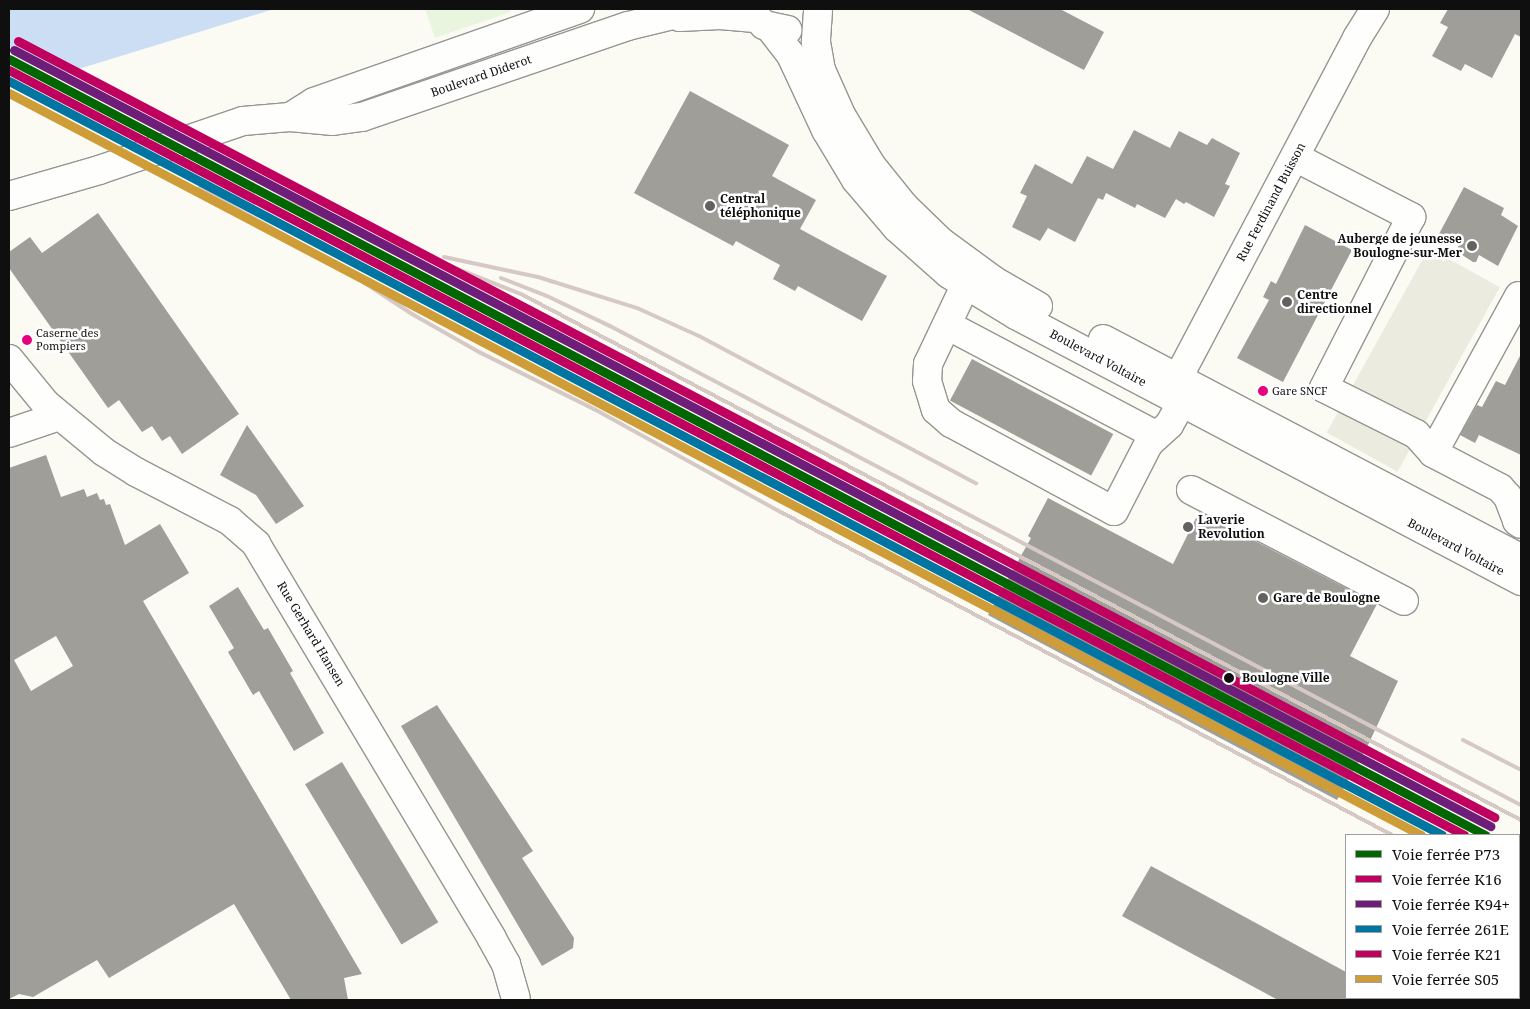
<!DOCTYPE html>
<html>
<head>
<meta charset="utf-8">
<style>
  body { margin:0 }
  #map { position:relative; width:1530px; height:1009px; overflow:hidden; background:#fbfbf4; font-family:"Noto Serif",serif }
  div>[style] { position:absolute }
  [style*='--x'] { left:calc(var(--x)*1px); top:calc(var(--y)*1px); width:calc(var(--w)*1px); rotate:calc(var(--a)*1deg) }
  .pitch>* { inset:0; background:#eaf5df }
  .plaza>* { inset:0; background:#ebebdf; transform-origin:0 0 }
  .water>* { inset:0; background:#cbdef4 }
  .pier>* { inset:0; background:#fbfbf4 }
  .building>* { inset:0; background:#9f9e99; transform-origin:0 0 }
  .roads { filter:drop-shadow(1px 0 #959592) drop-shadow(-1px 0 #959592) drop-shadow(0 1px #959592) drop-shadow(0 -1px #959592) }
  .minor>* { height:28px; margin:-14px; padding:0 14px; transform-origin:14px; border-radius:14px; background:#fefefd }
  .rail>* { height:4px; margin:-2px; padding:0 2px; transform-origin:2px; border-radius:2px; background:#d6c9c5 }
  .rail-1>* { height:9px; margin:-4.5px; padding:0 4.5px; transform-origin:4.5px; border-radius:4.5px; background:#060 }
  .rail-2>* { height:9px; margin:-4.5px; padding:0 4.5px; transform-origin:4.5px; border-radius:4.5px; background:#bf005f }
  .rail-3>* { height:9px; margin:-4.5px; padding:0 4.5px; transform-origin:4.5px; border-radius:4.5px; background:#6e1e78 }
  .rail-4>* { height:9px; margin:-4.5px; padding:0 4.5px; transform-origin:4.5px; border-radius:4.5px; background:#0075a1 }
  .rail-5>* { height:9px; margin:-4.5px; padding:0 4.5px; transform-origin:4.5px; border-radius:4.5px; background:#bf005f }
  .rail-6>* { height:9px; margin:-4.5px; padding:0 4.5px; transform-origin:4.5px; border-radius:4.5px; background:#cf9d38 }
  .dots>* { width:14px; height:14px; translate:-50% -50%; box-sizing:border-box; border:2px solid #fff; border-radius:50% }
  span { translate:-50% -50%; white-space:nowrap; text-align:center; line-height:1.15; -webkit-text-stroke:5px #fff; paint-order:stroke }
  .bus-label { font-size:11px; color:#0f0f0f }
  .left { translate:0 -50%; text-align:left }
  .street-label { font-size:12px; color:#0f0f0f }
  .poi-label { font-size:12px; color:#0f0f0f; font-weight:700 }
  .right { translate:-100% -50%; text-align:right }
  .stop-label { font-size:12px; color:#0f0f0f; font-weight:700 }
  .frame { position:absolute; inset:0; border:10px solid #0f0f0f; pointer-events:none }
  .legend { position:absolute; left:1345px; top:834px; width:175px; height:165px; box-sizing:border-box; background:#fff; border:1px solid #9f9f9f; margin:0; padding:6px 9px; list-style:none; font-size:15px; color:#0f0f0f }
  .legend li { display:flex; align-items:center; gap:10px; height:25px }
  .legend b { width:25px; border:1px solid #9f9f9f }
</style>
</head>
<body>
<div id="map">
  <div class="pitch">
    <i style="clip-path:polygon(425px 9px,510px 9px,511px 12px,435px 38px)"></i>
  </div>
  <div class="plaza">
    <i style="left:1429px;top:248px;width:81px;height:211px;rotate:29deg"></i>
  </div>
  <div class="water">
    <i style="clip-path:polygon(9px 9px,274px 9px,72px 71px,9px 94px)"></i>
  </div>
  <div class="pier">
    <i style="clip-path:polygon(9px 46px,12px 48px,67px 76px,9px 96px)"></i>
  </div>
  <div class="building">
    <i style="clip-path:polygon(967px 9px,1060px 9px,1104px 32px,1084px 70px)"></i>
    <i style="clip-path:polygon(1448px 9px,1521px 9px,1521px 37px,1515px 34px,1492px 78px,1465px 64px,1461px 71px,1432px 56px,1448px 27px,1440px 23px)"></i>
    <i style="clip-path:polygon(690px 91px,789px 145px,772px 176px,816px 200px,800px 229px,887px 276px,862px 321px,798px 286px,795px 291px,773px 279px,780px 265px,736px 241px,733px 246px,634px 193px)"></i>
    <i style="clip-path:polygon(1134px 130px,1170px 148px,1179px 131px,1207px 145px,1212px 138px,1240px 153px,1225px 184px,1230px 186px,1214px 217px,1186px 202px,1184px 204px,1176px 199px,1165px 218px,1137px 204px,1135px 208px,1106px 193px,1103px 200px,1098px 198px,1075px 242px,1048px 228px,1040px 241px,1012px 227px,1027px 196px,1020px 193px,1035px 164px,1072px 184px,1087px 156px,1113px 169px)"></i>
    <i style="clip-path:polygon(1464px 187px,1504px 208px,1501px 215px,1518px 226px,1498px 266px,1479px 255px,1476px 262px,1473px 262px,1456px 251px,1459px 245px,1439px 234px)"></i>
    <i style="clip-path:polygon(98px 213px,239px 414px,182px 454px,170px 436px,162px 441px,152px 426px,142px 432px,119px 400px,108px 408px,9px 268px,9px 252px,30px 237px,42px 253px)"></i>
    <i style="clip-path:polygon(1305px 225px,1352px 250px,1283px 382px,1237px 358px,1269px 300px,1263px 297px,1271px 281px,1276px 284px)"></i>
    <i style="clip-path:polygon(1521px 354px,1521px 455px,1479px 435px,1475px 443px,1460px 435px,1477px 405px,1482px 407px,1496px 381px,1505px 385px)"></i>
    <i style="left:972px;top:359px;width:160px;height:47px;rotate:28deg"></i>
    <i style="clip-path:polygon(247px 425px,304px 506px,276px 524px,256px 495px,220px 475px)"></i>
    <i style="clip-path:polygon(evenodd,46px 455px,61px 497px,84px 489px,87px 497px,97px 493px,100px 500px,104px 499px,106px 505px,110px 504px,125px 545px,160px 524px,189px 573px,143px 601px,362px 974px,344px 978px,348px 1000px,291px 1000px,234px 904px,109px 978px,97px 960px,33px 997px,19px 994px,9px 999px,9px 468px,46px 455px,56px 636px,73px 666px,31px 691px,14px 660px,56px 636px)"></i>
    <i style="clip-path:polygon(1048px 498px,1173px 564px,1199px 512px,1377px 604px,1350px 656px,1398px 681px,1368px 745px,1337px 800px,988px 615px,1031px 538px,1028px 536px)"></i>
    <i style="clip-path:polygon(238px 587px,264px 630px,268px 628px,293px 671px,290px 673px,324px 733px,294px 751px,259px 691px,253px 695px,228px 652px,234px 648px,209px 606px)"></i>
    <i style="clip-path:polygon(437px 705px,533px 851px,522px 858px,574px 938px,573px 948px,542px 966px,401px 726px)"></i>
    <i style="left:342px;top:762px;width:187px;height:43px;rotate:59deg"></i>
    <i style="clip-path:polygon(1151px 866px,1346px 972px,1346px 1000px,1278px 1000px,1122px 916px)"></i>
  </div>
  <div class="roads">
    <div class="minor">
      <i style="--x:749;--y:9;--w:22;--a:47"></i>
      <i style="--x:764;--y:25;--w:24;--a:12"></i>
      <i style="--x:818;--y:11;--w:31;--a:94"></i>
      <i style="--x:816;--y:42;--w:28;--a:80"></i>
      <i style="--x:821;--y:70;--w:49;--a:66"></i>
      <i style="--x:841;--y:115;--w:58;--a:59"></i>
      <i style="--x:871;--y:165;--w:53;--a:51.2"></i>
      <i style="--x:904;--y:206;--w:50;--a:44.2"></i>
      <i style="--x:940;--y:241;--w:66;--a:36.3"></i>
      <i style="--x:993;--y:280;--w:52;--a:30"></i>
      <i style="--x:680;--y:17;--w:40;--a:-2.9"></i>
      <i style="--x:720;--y:15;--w:35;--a:5"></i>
      <i style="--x:770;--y:28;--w:34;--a:52"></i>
      <i style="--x:791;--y:55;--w:83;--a:65"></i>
      <i style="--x:826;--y:130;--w:58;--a:59"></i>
      <i style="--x:856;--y:180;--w:63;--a:49.5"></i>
      <i style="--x:897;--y:228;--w:69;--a:41.5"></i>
      <i style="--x:949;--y:274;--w:79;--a:31.5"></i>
      <i style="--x:1016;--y:315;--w:571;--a:27.78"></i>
      <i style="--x:290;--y:117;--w:28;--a:-32"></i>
      <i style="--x:314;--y:102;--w:282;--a:-19.3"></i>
      <i style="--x:1295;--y:157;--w:131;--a:27.3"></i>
      <i style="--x:1411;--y:217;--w:192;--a:117"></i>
      <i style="--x:1324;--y:388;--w:103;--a:26.6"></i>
      <i style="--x:1416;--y:434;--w:25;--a:48"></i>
      <i style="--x:9;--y:196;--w:94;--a:-16.1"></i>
      <i style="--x:99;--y:170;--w:152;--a:-18.8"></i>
      <i style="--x:243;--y:121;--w:47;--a:-4.9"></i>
      <i style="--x:290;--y:117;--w:43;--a:5.3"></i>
      <i style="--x:333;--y:121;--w:29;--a:-8"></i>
      <i style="--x:362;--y:117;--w:281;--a:-18.9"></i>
      <i style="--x:628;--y:26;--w:72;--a:-13.7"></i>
      <i style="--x:965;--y:286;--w:86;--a:115.4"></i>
      <i style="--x:928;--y:364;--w:17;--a:93"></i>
      <i style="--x:927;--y:381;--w:30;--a:73"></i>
      <i style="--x:936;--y:410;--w:20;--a:41"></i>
      <i style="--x:951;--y:423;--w:185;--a:28.4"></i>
      <i style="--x:1114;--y:511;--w:76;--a:-62.8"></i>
      <i style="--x:1149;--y:443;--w:27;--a:-42"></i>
      <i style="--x:1169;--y:425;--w:45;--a:-60.6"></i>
      <i style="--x:1519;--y:296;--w:179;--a:118.7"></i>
      <i style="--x:1433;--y:453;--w:76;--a:27.6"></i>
      <i style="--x:1500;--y:488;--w:12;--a:48"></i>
      <i style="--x:1508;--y:497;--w:26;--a:69"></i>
      <i style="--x:1517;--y:521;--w:5;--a:37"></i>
      <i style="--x:947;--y:325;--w:236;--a:27.8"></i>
      <i style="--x:1103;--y:339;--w:472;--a:27.7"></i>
      <i style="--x:9;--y:359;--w:58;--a:50.6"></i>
      <i style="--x:46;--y:404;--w:75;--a:39.6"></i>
      <i style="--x:104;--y:452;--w:38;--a:32"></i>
      <i style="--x:136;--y:472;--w:106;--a:27.5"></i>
      <i style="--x:230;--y:521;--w:35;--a:41"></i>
      <i style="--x:256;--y:544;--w:458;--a:59.1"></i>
      <i style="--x:491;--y:937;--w:31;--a:61"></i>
      <i style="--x:506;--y:964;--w:35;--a:74"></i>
      <i style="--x:1170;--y:393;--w:401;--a:-62.2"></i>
      <i style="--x:1357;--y:38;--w:34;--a:-58"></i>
      <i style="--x:9;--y:433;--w:53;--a:-18.8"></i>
      <i style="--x:1191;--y:490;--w:240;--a:27.5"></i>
    </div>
  </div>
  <div class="rail">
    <i style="--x:243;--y:182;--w:130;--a:23.6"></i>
    <i style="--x:362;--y:234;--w:59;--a:18.7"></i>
    <i style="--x:418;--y:253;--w:113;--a:21.8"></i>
    <i style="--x:523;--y:295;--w:1128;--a:27.75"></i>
    <i style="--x:199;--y:188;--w:147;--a:28.8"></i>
    <i style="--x:328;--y:259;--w:100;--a:33.2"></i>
    <i style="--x:412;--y:314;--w:79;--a:29.5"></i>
    <i style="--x:481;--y:353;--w:126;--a:26.4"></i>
    <i style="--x:594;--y:409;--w:211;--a:28.9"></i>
    <i style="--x:779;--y:511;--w:693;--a:27.86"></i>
    <i style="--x:444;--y:257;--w:96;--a:12"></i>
    <i style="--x:538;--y:277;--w:104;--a:17.4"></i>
    <i style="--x:637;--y:308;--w:68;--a:24.3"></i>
    <i style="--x:699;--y:336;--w:314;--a:28"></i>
    <i style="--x:501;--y:278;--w:49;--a:21.4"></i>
    <i style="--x:547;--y:296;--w:70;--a:25.5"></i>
    <i style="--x:610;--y:326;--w:1029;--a:27.74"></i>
    <i style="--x:1463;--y:740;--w:65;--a:27.3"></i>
    <i style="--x:1519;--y:902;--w:2;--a:27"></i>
  </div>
  <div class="rail-1">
    <i style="--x:9;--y:59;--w:1668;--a:27.73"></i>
  </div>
  <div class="rail-2">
    <i style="--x:9;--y:70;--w:1644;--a:27.73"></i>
  </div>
  <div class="rail-3">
    <i style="--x:14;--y:50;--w:1668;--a:27.73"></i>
  </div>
  <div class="rail-4">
    <i style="--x:9;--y:81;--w:1619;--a:27.75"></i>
  </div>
  <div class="rail-5">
    <i style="--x:18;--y:41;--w:1668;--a:27.73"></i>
  </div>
  <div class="rail-6">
    <i style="--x:9;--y:93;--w:1595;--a:27.72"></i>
  </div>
  <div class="dots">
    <i style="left:710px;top:206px;background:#62625f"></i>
    <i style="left:1472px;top:246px;background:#62625f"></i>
    <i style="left:1287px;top:302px;background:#62625f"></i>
    <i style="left:27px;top:340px;background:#e5007d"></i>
    <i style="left:1263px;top:391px;background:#e5007d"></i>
    <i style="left:1188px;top:527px;background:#62625f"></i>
    <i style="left:1263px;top:598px;background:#62625f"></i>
    <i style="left:1229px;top:678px;background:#0f0f0f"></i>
  </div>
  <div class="bus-label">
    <span class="left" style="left:36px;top:340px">Caserne des<br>Pompiers</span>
    <span class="left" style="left:1272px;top:391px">Gare SNCF</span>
  </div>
  <div class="street-label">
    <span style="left:481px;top:76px;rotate:-19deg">Boulevard Diderot</span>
    <span style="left:1271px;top:202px;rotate:-62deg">Rue Ferdinand Buisson</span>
    <span style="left:1098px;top:358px;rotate:28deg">Boulevard Voltaire</span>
    <span style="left:1456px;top:547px;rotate:28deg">Boulevard Voltaire</span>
    <span style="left:311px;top:634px;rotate:59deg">Rue Gerhard Hansen</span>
  </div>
  <div class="poi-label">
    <span class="left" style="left:720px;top:206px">Central<br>téléphonique</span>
    <span class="right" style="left:1462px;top:246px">Auberge de jeunesse<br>Boulogne-sur-Mer</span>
    <span class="left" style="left:1297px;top:302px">Centre<br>directionnel</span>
    <span class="left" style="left:1198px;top:527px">Laverie<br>Revolution</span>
    <span class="left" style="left:1273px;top:598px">Gare de Boulogne</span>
  </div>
  <div class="stop-label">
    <span class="left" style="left:1242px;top:678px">Boulogne Ville</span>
  </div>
  <div class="frame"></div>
  <ul class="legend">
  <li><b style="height:6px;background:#060"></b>Voie ferrée P73</li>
  <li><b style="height:6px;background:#bf005f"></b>Voie ferrée K16</li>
  <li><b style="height:6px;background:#6e1e78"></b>Voie ferrée K94+</li>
  <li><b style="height:6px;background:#0075a1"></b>Voie ferrée 261E</li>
  <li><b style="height:6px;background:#bf005f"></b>Voie ferrée K21</li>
  <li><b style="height:6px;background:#cf9d38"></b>Voie ferrée S05</li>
  </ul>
</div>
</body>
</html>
